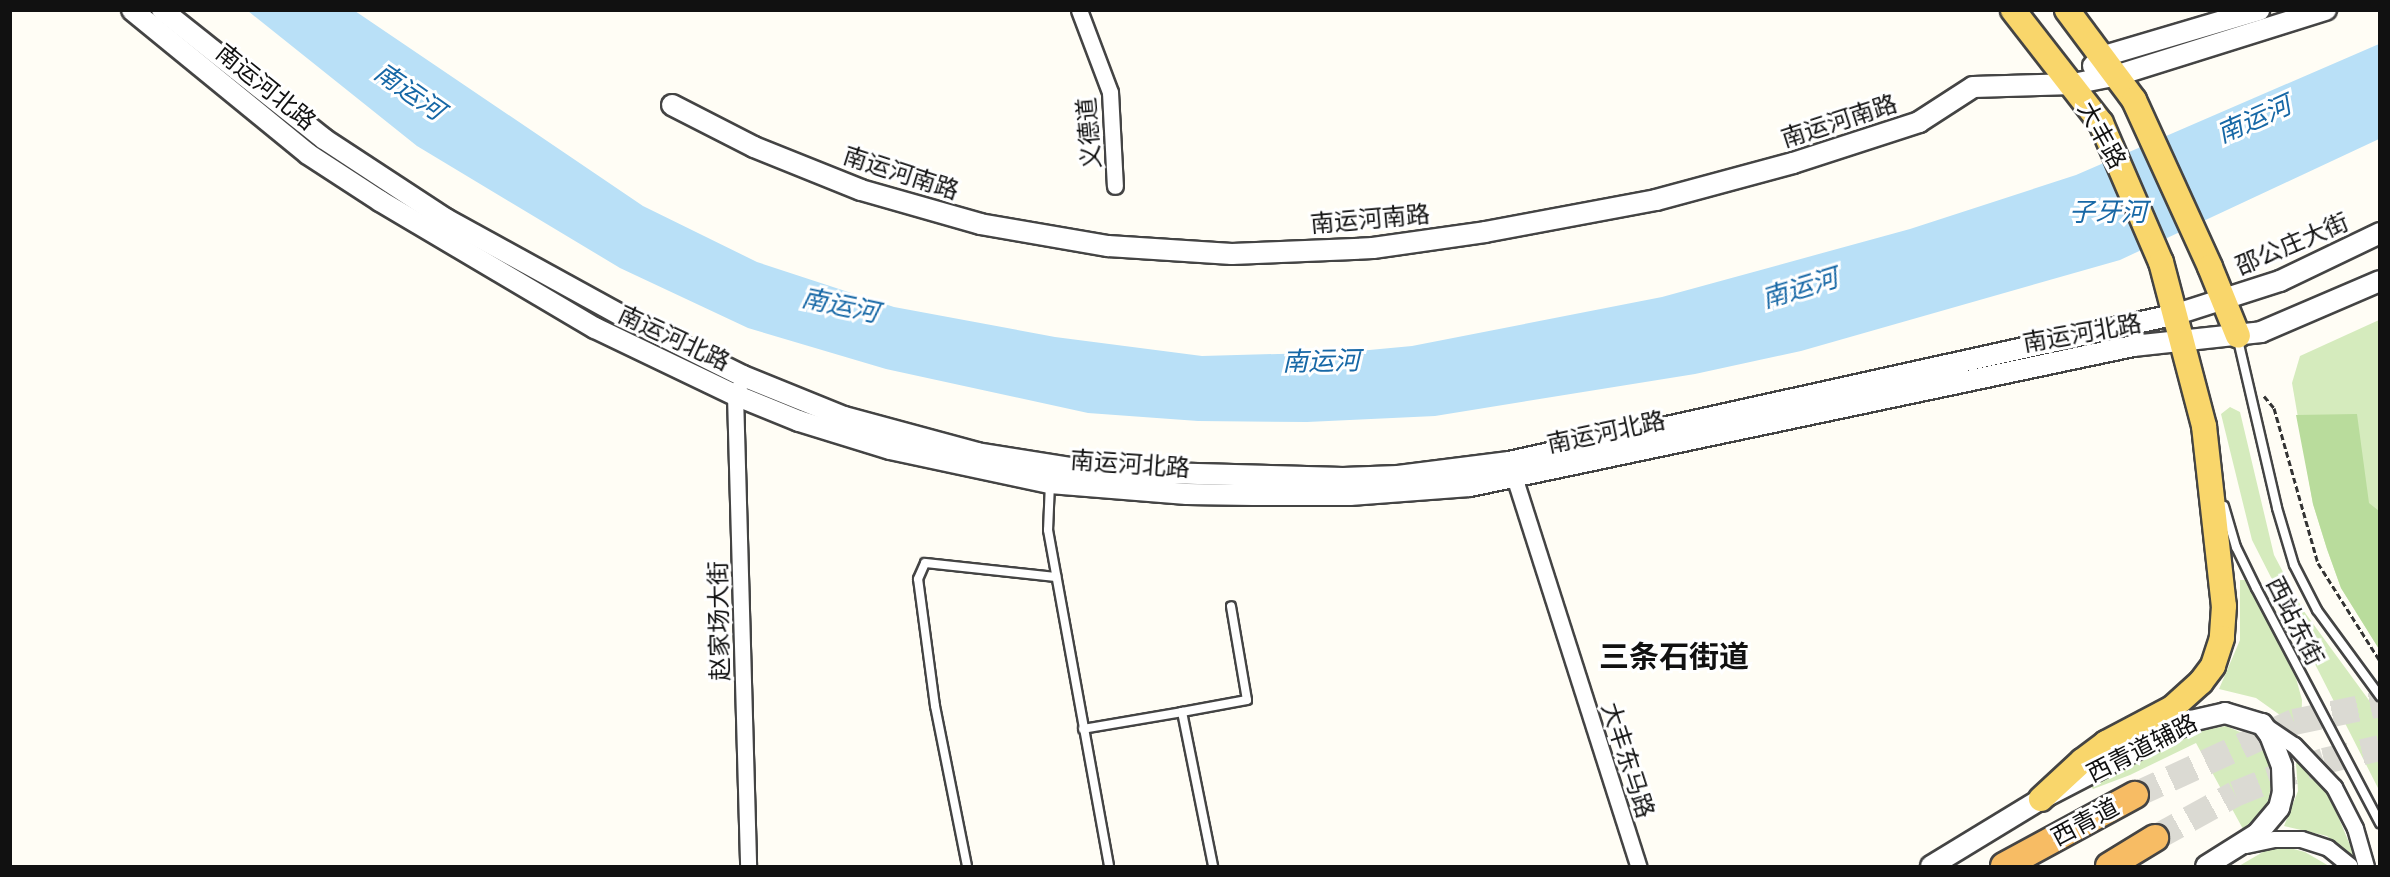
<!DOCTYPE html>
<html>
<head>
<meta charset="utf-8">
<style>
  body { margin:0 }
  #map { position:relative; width:2390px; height:877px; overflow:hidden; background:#fffdf5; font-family:"Zilla Slab","Noto Sans SC",serif }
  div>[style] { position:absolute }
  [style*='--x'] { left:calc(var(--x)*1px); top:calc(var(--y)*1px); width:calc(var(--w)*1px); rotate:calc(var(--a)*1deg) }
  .green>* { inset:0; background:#d5ebbd }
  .forest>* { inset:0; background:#b9dc9c }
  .water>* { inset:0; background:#b9e0f7 }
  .trunk-tunnel>* { height:26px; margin-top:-13px; transform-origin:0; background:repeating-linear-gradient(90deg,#dbdad3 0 26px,transparent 0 39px) }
  .path>* { height:3px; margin-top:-1.5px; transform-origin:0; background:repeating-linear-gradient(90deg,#333 0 6px,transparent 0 9px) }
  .roads { filter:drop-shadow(2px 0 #444) drop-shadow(-2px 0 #444) drop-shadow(0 2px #444) drop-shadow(0 -2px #444) }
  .service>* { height:8px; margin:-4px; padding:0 4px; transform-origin:4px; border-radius:4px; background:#fff }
  .minor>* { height:15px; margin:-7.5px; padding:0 7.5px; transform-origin:7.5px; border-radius:7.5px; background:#fff }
  .tertiary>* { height:20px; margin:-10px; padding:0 10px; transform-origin:10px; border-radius:10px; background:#fff }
  .primary>* { height:24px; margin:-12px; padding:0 12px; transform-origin:12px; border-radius:12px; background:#f9d66b }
  .trunk>* { height:26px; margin:-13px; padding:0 13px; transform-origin:13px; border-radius:13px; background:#f7bc64 }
  span { translate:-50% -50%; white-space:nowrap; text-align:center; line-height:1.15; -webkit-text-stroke:6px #fff; paint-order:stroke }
  .street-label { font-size:24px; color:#111 }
  .water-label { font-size:26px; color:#1768a6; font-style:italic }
  .district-label { font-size:30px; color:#111; font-weight:700 }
  .frame { position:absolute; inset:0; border:12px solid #111; pointer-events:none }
</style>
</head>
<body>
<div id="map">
  <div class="green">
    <i style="clip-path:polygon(2379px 320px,2379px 649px,2341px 588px,2327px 549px,2313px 504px,2292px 383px,2300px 356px)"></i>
    <i style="clip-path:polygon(2230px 407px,2240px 412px,2274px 555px,2303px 610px,2379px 714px,2379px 790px,2252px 540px,2221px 414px)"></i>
    <i style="clip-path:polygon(2240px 580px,2245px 580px,2252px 592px,2296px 678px,2302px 700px,2301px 730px,2256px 698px,2219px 689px,2240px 640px)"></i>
    <i style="clip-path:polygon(2226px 726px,2256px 739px,2268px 754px,2273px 775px,2267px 808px,2243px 829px,2196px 743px,2130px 775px,2093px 789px,2091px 786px,2194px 732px)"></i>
    <i style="clip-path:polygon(2300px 760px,2331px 799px,2357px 862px,2327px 836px,2284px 826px,2298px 791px,2296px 763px)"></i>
    <i style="clip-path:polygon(2282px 846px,2305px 852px,2329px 866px,2239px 866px,2268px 849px)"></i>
  </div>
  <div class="forest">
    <i style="clip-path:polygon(2357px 414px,2369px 503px,2379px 511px,2379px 649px,2341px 588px,2327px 549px,2313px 504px,2296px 415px)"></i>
  </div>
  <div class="water">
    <i style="clip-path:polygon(248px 11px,355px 11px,643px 206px,757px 262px,894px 307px,1055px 337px,1202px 356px,1348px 352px,1412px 346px,1662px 297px,1910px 229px,2076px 175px,2379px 44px,2379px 139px,2120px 260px,1801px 351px,1695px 374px,1435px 416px,1307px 422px,1198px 421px,1088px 413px,886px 369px,748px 328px,620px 268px,417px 146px)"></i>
  </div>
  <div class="trunk-tunnel">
    <i style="--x:2135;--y:795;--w:175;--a:-24.7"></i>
    <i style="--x:2294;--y:722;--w:88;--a:-11.8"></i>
    <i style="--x:2155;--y:838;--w:91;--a:-28.8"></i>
    <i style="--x:2235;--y:794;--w:37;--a:-22"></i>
    <i style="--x:2269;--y:780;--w:58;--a:-19.1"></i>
    <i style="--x:2324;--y:761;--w:57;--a:-13.1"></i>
  </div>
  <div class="path">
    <i style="--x:2264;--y:396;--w:16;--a:50"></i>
    <i style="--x:2274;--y:408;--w:161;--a:74.2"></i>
    <i style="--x:2318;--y:563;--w:116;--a:57.7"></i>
  </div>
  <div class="roads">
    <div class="service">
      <i style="--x:2238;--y:340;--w:172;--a:76.9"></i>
      <i style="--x:2277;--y:508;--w:59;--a:73.4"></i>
      <i style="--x:2294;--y:565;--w:51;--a:62.9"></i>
      <i style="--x:2317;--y:610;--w:107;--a:53.8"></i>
      <i style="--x:1050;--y:483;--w:47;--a:92.4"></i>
      <i style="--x:1048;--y:530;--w:341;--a:79.7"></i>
      <i style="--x:2224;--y:506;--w:43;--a:73.7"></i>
      <i style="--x:2236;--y:547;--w:46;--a:64"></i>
      <i style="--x:2256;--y:588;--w:266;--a:62.2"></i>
      <i style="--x:1182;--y:712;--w:66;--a:-10.5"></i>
      <i style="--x:1247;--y:700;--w:95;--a:-99.7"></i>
      <i style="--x:1083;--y:729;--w:100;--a:-9.7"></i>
      <i style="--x:1182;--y:712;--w:157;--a:78.6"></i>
      <i style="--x:967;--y:866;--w:163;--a:-101.3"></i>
      <i style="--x:935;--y:706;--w:128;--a:-97.6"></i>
      <i style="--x:918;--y:579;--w:17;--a:-66"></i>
      <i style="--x:925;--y:563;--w:132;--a:6.1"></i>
    </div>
    <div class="minor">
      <i style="--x:1079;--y:10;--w:88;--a:69.3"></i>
      <i style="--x:1110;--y:92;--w:94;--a:87"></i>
      <i style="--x:739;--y:387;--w:9;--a:117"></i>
      <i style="--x:735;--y:395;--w:471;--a:88.4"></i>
      <i style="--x:1511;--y:467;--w:419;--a:72.3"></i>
      <i style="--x:2264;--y:725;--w:36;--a:34"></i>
      <i style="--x:2294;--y:745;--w:58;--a:46.4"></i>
      <i style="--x:2334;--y:787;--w:46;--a:62.9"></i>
      <i style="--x:2355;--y:828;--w:40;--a:74"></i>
      <i style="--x:2246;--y:845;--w:29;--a:-12"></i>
      <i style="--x:2274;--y:839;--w:27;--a:0"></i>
      <i style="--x:2301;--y:839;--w:28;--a:18"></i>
      <i style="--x:2328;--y:848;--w:28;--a:39"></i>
    </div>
    <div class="tertiary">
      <i style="--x:132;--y:10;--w:227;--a:39.3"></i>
      <i style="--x:308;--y:154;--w:86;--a:33.1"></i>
      <i style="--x:380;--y:201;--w:250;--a:30.6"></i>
      <i style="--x:595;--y:328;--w:155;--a:25.6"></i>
      <i style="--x:735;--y:395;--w:69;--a:22.1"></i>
      <i style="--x:799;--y:421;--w:95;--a:17.1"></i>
      <i style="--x:890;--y:449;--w:164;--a:12"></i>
      <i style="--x:1050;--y:483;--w:137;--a:4.6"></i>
      <i style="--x:1187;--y:494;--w:66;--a:0.9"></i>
      <i style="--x:1253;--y:495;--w:97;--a:0"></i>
      <i style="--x:1350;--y:495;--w:120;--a:-4.3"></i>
      <i style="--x:1470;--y:486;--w:678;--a:-11.92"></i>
      <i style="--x:2133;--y:346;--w:129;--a:-6.2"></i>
      <i style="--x:2261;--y:332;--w:129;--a:-23.2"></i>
      <i style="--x:162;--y:10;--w:207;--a:38.5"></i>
      <i style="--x:324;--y:139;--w:146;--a:33.3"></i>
      <i style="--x:446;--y:219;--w:210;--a:28.8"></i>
      <i style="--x:630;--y:320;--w:126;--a:26.4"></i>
      <i style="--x:743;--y:376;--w:109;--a:22.1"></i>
      <i style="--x:844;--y:417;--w:138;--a:15.1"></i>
      <i style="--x:977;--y:453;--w:113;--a:9.1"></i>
      <i style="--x:1089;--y:471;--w:254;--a:1.6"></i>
      <i style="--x:1343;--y:478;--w:55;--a:-2.1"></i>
      <i style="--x:1398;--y:476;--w:112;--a:-7.2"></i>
      <i style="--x:1509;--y:462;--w:684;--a:-12.49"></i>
      <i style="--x:2177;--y:314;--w:108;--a:-17.8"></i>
      <i style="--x:2280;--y:281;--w:111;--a:-25.6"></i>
      <i style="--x:2093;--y:66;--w:15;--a:-42"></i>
      <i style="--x:2104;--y:56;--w:162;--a:-16.5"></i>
      <i style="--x:672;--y:105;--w:92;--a:27.1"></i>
      <i style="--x:754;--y:147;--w:115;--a:21.9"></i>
      <i style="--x:861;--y:190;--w:124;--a:15.9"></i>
      <i style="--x:980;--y:224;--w:130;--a:9.8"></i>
      <i style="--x:1108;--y:246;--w:124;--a:3.7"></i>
      <i style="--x:1232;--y:254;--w:141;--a:-2.4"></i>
      <i style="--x:1373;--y:248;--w:113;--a:-8.1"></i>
      <i style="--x:1485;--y:232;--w:174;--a:-10.6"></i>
      <i style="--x:1656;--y:200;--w:142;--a:-15.1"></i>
      <i style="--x:1793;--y:163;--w:133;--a:-18"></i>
      <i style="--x:1919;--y:122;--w:64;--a:-32.9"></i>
      <i style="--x:1973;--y:87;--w:100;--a:-1.7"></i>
      <i style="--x:2073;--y:84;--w:46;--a:-11.3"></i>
      <i style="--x:2118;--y:75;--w:218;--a:-17.4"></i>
      <i style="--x:1931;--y:866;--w:129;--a:-31.3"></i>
      <i style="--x:2041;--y:799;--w:150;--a:-27.4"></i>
      <i style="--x:2174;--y:730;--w:19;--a:-28"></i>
      <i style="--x:2191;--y:721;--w:35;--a:-13"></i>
      <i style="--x:2225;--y:713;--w:39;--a:17"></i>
      <i style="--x:2262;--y:724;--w:14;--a:54"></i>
      <i style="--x:2270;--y:735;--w:34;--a:69"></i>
      <i style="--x:2282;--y:767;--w:25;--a:88"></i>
      <i style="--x:2283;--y:792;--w:16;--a:104"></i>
      <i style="--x:2279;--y:808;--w:34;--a:130"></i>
      <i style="--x:2257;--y:834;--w:60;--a:147.9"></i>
    </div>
    <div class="primary">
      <i style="--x:2013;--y:10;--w:143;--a:52.1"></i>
      <i style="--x:2101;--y:123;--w:151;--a:66.7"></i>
      <i style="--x:2161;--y:262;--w:170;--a:75.3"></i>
      <i style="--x:2204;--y:426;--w:181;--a:83.7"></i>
      <i style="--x:2224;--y:606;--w:32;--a:94"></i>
      <i style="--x:2222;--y:638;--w:29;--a:108"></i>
      <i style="--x:2213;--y:666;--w:20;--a:127"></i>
      <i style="--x:2201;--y:682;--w:39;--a:138"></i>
      <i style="--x:2172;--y:708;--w:75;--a:152.1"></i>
      <i style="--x:2106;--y:743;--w:30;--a:143"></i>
      <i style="--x:2082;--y:761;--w:56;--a:137.2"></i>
      <i style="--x:2067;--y:10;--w:112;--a:53.3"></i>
      <i style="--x:2134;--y:100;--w:183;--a:65.5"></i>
      <i style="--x:2210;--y:267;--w:74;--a:67.9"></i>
    </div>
    <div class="trunk">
      <i style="--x:2004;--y:866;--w:149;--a:-28.5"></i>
      <i style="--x:2109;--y:866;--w:54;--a:-31.3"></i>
    </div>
  </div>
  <div class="street-label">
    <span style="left:266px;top:87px;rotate:39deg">南运河北路</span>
    <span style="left:1839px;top:121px;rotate:-18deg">南运河南路</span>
    <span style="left:1089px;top:133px;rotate:-95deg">义德道</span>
    <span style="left:2102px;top:135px;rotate:61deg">大丰路</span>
    <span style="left:901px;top:173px;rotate:18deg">南运河南路</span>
    <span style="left:1370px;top:219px;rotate:-5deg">南运河南路</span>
    <span style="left:2292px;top:244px;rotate:-23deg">邵公庄大街</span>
    <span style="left:2082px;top:333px;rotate:-10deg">南运河北路</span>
    <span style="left:674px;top:338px;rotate:25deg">南运河北路</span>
    <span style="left:1606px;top:432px;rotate:-12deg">南运河北路</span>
    <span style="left:1130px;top:464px;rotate:4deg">南运河北路</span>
    <span style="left:719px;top:621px;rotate:-91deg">赵家场大街</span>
    <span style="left:2295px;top:621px;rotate:63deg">西站东街</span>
    <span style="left:2142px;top:748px;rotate:-27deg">西青道辅路</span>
    <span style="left:1628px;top:760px;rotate:72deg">大丰东马路</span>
    <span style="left:2085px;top:822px;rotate:-28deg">西青道</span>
  </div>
  <div class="water-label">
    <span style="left:409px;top:92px;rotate:35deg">南运河</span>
    <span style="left:2254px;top:120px;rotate:-24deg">南运河</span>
    <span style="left:2108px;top:213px">子牙河</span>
    <span style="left:1800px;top:289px;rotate:-17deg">南运河</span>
    <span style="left:840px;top:306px;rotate:12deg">南运河</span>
    <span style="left:1321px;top:362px;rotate:-1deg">南运河</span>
  </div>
  <div class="district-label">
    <span style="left:1674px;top:657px">三条石街道</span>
  </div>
  <div class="frame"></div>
</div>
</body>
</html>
